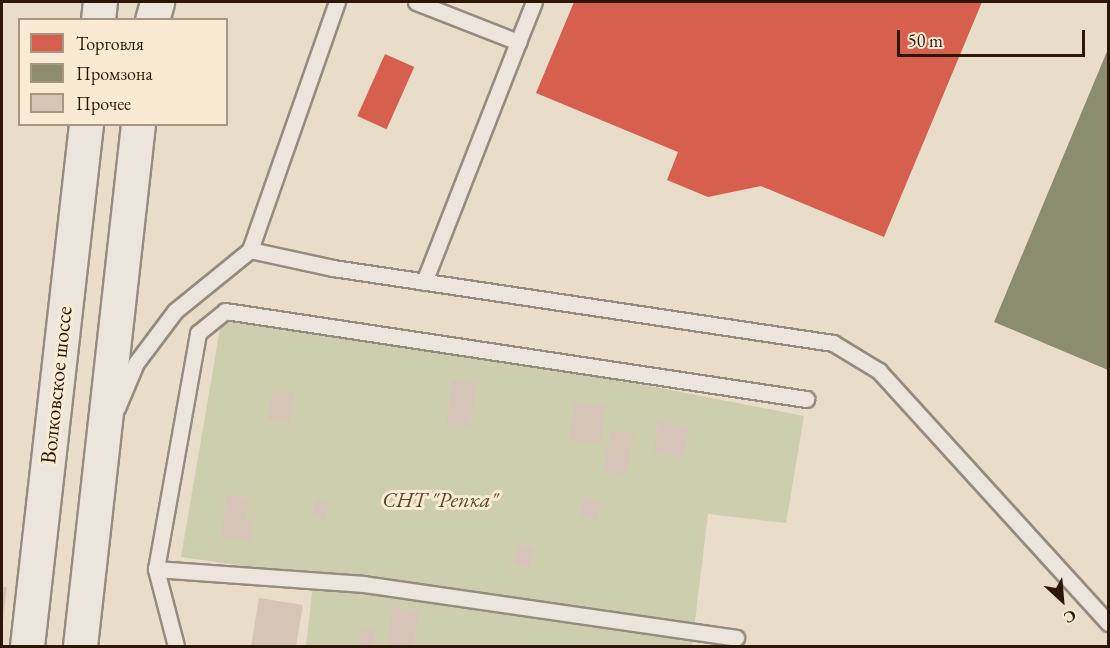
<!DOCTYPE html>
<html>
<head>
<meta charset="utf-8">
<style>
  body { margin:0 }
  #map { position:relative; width:1110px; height:648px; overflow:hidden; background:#e9dcc9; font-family:"EB Garamond",serif }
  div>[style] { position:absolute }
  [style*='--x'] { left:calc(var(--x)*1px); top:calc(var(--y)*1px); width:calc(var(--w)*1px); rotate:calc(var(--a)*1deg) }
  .green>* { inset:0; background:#cdcead }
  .shops>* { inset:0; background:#d6604d; transform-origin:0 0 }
  .industry>* { inset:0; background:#8c8c6e }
  .building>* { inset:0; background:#d7c4b8; transform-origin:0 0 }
  .roads { filter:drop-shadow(2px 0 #958b7f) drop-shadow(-2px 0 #958b7f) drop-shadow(0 2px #958b7f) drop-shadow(0 -2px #958b7f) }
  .lane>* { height:15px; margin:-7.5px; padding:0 7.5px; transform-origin:7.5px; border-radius:7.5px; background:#ece5dc }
  .secondary>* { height:33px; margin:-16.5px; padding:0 16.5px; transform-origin:16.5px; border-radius:16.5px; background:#ece5dc }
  span { translate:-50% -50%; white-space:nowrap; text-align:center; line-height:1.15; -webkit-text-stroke:6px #f9ead3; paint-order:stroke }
  .street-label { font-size:22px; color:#2d1706 }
  .park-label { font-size:22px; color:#564b31; font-style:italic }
  .frame { position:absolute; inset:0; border:3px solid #2d1706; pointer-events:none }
  .legend { position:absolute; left:18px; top:18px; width:210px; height:108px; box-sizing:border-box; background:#f9ead3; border:2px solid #a79681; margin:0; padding:8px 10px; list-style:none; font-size:18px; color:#2d1706 }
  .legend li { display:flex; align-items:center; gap:12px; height:30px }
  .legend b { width:30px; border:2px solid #a79681 }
  .north { position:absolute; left:1032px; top:570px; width:60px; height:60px; -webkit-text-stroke:4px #f9ead3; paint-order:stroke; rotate:154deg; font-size:16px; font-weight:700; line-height:24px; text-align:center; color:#2d1706 }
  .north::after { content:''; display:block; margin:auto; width:21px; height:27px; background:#2d1706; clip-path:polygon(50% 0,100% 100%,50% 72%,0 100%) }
  .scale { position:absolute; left:897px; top:30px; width:188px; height:27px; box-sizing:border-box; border:3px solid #2d1706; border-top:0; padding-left:8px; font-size:18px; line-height:21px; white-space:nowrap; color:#2d1706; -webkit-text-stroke:4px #f9ead3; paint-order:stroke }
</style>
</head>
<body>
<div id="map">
  <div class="green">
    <i style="clip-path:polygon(222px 317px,650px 386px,804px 416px,786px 523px,708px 514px,692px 646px,306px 646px,314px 576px,181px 557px)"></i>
  </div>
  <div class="shops">
    <i style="clip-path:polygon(574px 2px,982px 2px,884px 237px,761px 186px,708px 197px,667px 180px,678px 152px,536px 93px)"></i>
    <i style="left:385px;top:54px;width:32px;height:68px;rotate:24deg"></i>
  </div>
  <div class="industry">
    <i style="clip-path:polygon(1108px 49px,1108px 370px,994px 322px)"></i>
  </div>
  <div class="building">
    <i style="left:453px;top:380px;width:24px;height:43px;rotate:9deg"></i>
    <i style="left:272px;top:391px;width:22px;height:29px;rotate:8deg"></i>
    <i style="left:575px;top:402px;width:31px;height:38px;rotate:9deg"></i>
    <i style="left:658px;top:422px;width:31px;height:31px;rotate:9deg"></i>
    <i style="left:611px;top:430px;width:23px;height:41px;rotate:10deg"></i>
    <i style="clip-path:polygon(227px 495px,249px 498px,246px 518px,253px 519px,250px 541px,221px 536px)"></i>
    <i style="left:584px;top:497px;width:17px;height:20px;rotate:10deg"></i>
    <i style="left:315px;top:500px;width:14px;height:17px;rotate:12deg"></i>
    <i style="left:518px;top:544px;width:16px;height:21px;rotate:11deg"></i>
    <i style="clip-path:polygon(2px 587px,7px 587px,3px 620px,2px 620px)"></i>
    <i style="clip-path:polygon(259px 598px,303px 605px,296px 646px,251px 646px)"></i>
    <i style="left:393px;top:607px;width:26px;height:38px;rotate:9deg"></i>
    <i style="clip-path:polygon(362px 628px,375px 630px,373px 646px,359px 646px)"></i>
  </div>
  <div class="roads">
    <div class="lane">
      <i style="--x:416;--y:2;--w:110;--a:21.4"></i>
      <i style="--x:518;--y:42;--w:43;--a:-68.2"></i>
      <i style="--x:250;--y:250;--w:85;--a:12.2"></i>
      <i style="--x:333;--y:268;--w:506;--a:8.53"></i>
      <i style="--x:833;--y:343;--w:54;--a:31.3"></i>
      <i style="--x:879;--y:371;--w:341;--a:47.7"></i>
      <i style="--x:424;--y:282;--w:258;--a:-68.6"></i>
      <i style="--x:117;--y:408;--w:49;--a:-67.1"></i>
      <i style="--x:136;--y:363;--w:65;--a:-53.1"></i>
      <i style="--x:175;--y:311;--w:97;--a:-39.1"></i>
      <i style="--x:250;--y:250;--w:263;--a:-70.7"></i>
      <i style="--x:156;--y:569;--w:240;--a:-79.9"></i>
      <i style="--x:198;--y:333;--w:35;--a:-39"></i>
      <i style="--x:225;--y:311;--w:588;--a:8.61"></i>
      <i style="--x:176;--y:646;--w:80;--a:-104.6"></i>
      <i style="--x:156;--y:569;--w:208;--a:4.1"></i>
      <i style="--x:363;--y:584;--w:377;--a:8.2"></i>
    </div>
    <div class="secondary">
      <i style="--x:98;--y:20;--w:18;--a:-84"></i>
      <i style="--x:152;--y:20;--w:19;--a:-74"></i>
      <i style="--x:27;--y:646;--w:525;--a:-83.55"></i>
      <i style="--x:80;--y:646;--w:525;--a:-83.66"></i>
    </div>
  </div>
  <div class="street-label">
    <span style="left:56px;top:385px;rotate:-84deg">Волковское шоссе</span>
  </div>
  <div class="park-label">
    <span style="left:440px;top:500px">СНТ "Репка"</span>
  </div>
  <div class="frame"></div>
  <ul class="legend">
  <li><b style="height:16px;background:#d6604d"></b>Торговля</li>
  <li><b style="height:16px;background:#8c8c6e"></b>Промзона</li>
  <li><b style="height:16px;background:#d7c4b8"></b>Прочее</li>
  </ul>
  <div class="north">С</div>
  <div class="scale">50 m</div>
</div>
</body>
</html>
